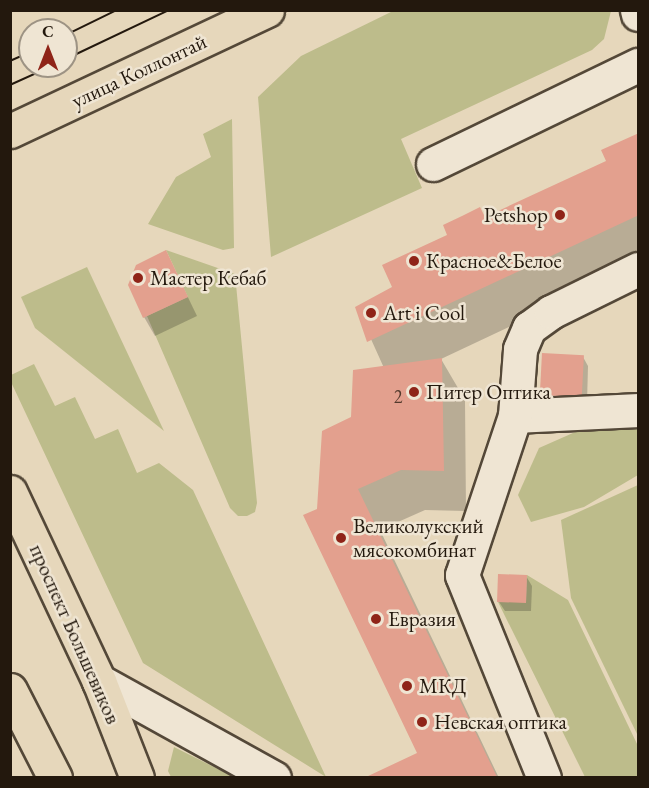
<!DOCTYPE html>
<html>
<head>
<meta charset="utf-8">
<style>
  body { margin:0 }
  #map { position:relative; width:649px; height:788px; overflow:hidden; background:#e6d7bb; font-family:"EB Garamond",serif }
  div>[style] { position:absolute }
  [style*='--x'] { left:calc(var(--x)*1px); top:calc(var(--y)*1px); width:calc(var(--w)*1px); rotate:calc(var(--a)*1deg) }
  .green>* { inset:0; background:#bdbc8b }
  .shadow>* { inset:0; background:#0003 }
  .building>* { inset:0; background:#e3a08e; transform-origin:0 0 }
  .roads { filter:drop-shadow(2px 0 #544838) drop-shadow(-2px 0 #544838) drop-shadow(0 2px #544838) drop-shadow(0 -2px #544838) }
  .minor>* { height:33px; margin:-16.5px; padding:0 16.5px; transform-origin:16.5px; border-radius:16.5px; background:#efe5d3 }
  .major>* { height:33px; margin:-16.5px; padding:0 16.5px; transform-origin:16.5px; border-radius:16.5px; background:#e6d7bb }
  .tram>* { height:1.5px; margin:-0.75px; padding:0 0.75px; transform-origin:0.75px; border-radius:0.75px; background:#23180d }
  .dots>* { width:16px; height:16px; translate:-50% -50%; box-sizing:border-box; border:3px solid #efe5d3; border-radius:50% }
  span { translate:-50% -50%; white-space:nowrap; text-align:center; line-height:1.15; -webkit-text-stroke:5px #efe5d3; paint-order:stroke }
  .number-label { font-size:18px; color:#533a2d }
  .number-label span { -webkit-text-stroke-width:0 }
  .street-label { font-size:21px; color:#23180d }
  .poi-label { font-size:21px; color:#23180d }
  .right { translate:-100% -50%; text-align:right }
  .left { translate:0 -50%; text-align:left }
  .frame { position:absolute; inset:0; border:12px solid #23180d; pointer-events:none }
  .north { position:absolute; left:18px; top:18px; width:60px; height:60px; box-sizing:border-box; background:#efe5d3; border:2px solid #9d9384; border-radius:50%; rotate:0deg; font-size:16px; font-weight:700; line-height:24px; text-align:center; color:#23180d }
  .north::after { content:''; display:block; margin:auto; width:21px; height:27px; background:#8f2418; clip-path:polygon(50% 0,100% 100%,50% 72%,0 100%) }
</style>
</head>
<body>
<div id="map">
  <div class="green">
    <i style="clip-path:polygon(395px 10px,611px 11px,604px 39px,592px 50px,401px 139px,422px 188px,271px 257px,258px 97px,301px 56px)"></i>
    <i style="clip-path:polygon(232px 119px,234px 248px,223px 250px,148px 224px,176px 177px,211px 157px,203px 134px)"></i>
    <i style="clip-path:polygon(166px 250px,235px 274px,257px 503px,255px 512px,247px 516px,238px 516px,230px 508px,147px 316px,188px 297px)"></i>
    <i style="clip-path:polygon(87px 267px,164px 431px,35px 328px,21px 297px)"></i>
    <i style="clip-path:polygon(34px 364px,55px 406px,75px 397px,95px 439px,118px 429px,137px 473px,159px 463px,193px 490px,326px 777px,143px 663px,11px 382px,11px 375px)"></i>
    <i style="clip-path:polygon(638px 424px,638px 475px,584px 507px,531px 522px,518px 495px,539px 448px,582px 429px)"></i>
    <i style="clip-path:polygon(638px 485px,638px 736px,571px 598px,561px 520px)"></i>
    <i style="clip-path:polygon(527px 575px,568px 600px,638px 746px,638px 777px,585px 777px,498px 602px,526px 602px)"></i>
    <i style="clip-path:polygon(174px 747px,234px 777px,171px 777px,168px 771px)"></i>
  </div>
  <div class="shadow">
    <i style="clip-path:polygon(638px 134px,638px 266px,441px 359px,465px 400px,466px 511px,425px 510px,380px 530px,499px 778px,369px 778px,419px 753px,319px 510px,384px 368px,357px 308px,394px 287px,486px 219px,608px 162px)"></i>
    <i style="clip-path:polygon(166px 252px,197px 316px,155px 336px,144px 317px)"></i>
    <i style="clip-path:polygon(583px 357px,588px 366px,587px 403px,547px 404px,542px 395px)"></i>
    <i style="clip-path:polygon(526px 576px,532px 586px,531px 611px,505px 611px,499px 602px)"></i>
  </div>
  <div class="building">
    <i style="clip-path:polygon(639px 133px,639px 215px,367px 342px,355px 307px,392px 287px,382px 265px,447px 235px,443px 225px,462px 216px,480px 207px,485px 217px,606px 161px,601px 150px)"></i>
    <i style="clip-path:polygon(166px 250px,188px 297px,143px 318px,128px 285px,136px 265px)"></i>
    <i style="left:542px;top:353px;width:42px;height:42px;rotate:3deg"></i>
    <i style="clip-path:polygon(442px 358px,444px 471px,401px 470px,358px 489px,497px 777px,366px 777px,417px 753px,303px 515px,317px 509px,322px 431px,351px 417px,353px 370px)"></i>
    <i style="left:498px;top:574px;width:29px;height:28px;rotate:2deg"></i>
  </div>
  <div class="roads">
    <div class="minor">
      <i style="--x:637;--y:10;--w:4;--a:76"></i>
      <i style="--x:433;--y:164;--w:228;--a:-25.8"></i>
      <i style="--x:515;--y:416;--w:123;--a:-2.8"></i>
      <i style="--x:99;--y:681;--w:200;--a:29"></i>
      <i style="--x:544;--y:778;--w:219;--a:-112"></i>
      <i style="--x:462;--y:575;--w:168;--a:-71.6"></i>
      <i style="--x:515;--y:416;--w:67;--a:-85.7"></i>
      <i style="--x:520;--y:349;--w:23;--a:-67"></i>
      <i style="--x:529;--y:328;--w:27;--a:-36"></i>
      <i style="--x:551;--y:312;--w:97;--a:-26.3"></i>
    </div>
    <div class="major">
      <i style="--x:10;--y:131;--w:284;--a:-25.2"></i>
      <i style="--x:10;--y:492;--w:209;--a:64.8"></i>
      <i style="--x:99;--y:681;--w:104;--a:68.6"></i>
      <i style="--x:10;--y:690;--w:99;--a:62.9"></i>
    </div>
  </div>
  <div class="tram">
    <i style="--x:66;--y:35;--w:57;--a:-26.1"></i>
    <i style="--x:66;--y:59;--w:114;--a:-25.4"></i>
    <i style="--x:10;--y:61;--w:22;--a:-24"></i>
    <i style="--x:10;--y:85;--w:46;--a:-24.3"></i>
  </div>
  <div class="dots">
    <i style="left:560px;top:215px;background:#8f2418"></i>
    <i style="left:414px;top:261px;background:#8f2418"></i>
    <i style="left:138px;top:278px;background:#8f2418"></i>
    <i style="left:371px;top:313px;background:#8f2418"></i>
    <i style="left:414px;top:392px;background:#8f2418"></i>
    <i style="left:341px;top:538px;background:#8f2418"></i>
    <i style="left:376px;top:619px;background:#8f2418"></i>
    <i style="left:407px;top:686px;background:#8f2418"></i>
    <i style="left:422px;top:722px;background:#8f2418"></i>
  </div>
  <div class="number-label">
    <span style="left:398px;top:397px">2</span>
  </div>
  <div class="street-label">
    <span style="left:139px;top:71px;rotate:-25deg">улица Коллонтай</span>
    <span style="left:75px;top:634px;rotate:66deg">проспект Большевиков</span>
  </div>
  <div class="poi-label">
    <span class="right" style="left:548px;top:215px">Petshop</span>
    <span class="left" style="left:426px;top:261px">Красное&amp;Белое</span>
    <span class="left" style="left:150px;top:278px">Мастер Кебаб</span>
    <span class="left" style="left:383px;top:313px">Art i Cool</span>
    <span class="left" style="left:426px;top:392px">Питер Оптика</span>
    <span class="left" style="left:353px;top:538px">Великолукский<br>мясокомбинат</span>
    <span class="left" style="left:388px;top:619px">Евразия</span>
    <span class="left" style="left:419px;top:686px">МКД</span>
    <span class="left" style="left:434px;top:722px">Невская оптика</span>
  </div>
  <div class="frame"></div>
  <div class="north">С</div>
</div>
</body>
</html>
